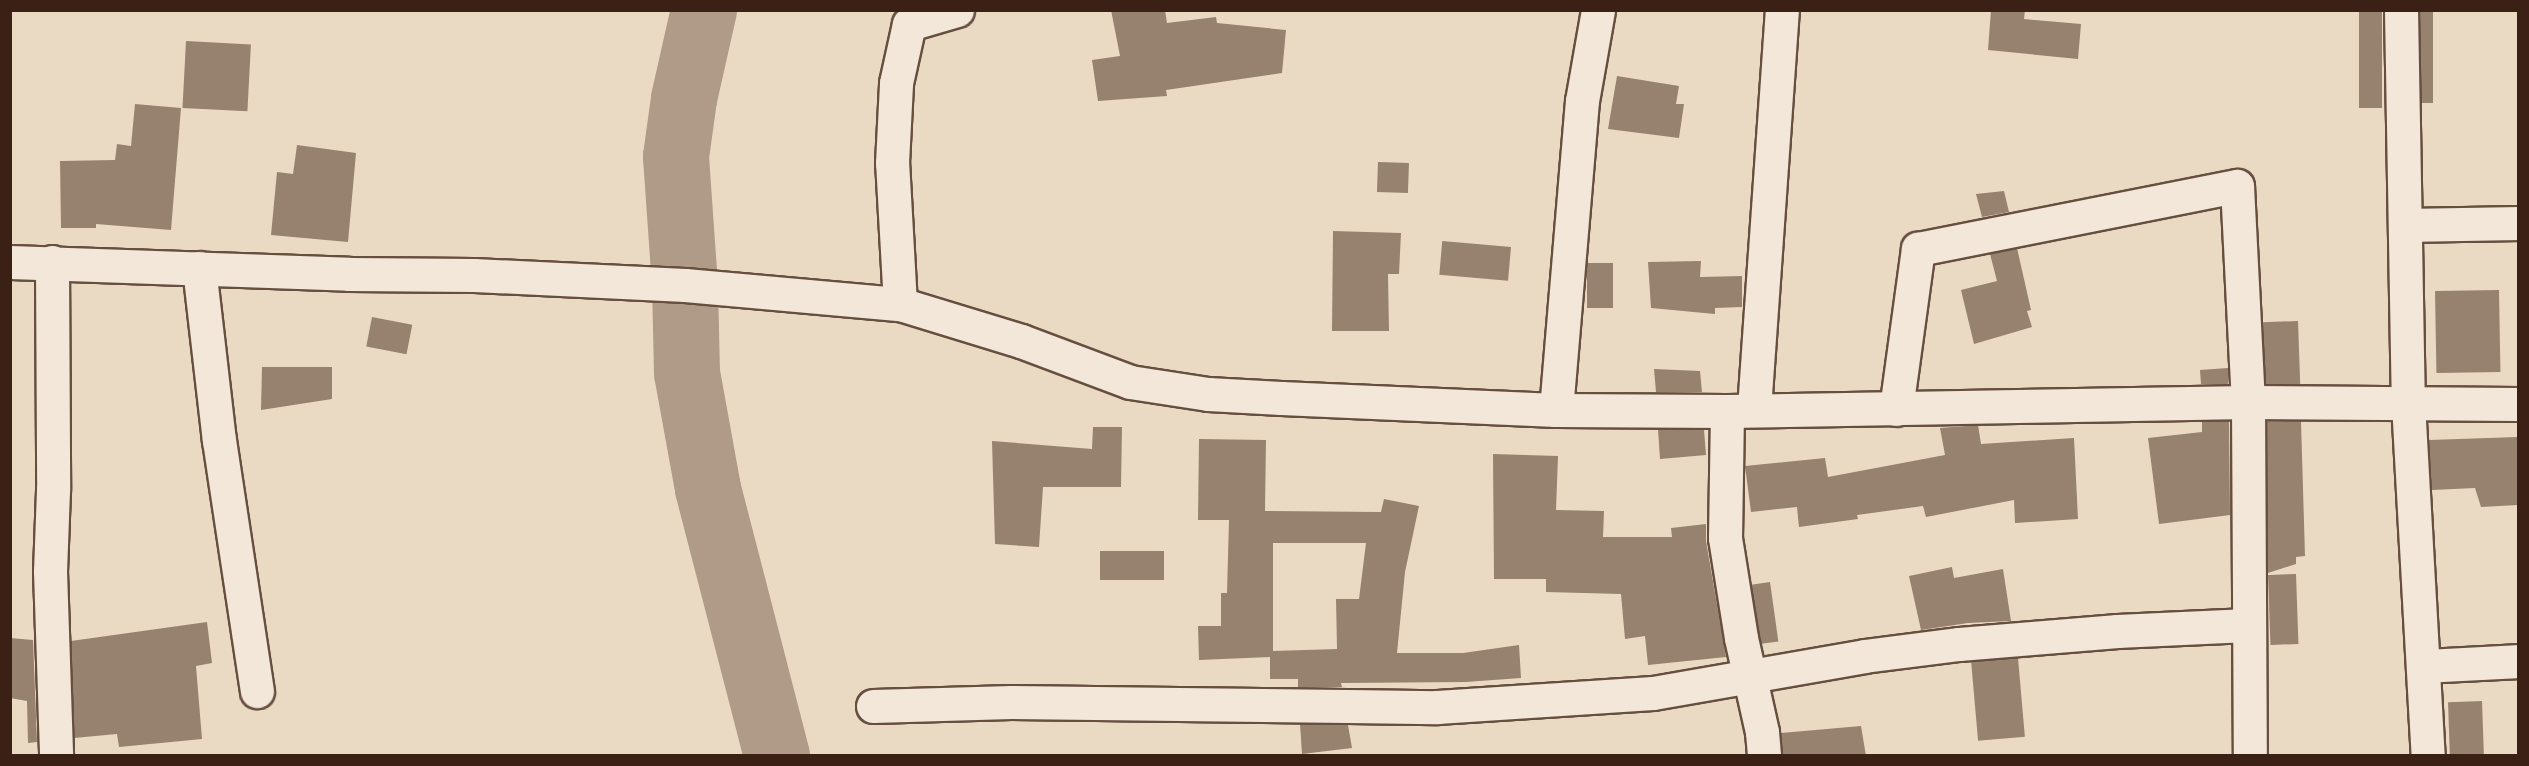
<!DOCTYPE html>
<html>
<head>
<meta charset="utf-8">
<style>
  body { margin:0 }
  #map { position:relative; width:2529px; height:766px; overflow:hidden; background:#ebdac3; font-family:Cardo,serif }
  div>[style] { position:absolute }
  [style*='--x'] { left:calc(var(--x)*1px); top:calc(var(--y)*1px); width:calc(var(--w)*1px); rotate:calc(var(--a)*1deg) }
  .river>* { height:66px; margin:-33px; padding:0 33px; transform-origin:33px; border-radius:33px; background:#af9b88 }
  .building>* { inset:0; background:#97816f; transform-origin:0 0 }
  .roads { filter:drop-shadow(2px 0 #674f40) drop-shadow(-2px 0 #674f40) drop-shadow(0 2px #674f40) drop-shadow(0 -2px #674f40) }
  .minor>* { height:33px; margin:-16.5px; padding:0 16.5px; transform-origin:16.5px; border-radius:16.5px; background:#f2e7d8 }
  span { translate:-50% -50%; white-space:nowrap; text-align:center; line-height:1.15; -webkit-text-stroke:6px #f2e7d8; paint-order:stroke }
  .frame { position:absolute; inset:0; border:12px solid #3b2115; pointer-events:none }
</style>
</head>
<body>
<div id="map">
  <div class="river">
    <i style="--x:704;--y:10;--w:91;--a:102.7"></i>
    <i style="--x:684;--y:99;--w:59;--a:97.9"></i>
    <i style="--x:676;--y:157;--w:128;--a:86"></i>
    <i style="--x:685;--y:285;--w:88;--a:88.7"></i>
    <i style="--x:687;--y:373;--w:118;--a:79.7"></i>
    <i style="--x:708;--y:489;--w:276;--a:75.5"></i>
  </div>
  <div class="building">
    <i style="clip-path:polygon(1111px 10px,1165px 10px,1167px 23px,1216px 17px,1217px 23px,1286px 30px,1282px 73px,1166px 90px,1167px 96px,1098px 101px,1092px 60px,1120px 56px)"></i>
    <i style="clip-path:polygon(1991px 10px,2025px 10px,2024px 19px,2081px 24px,2078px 59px,1988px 50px)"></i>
    <i style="left:2359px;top:10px;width:23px;height:98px"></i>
    <i style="left:2420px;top:10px;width:13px;height:93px"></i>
    <i style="left:186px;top:41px;width:65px;height:67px;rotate:3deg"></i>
    <i style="clip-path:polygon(1617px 76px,1679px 86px,1676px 104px,1684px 104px,1679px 138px,1608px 129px)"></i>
    <i style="clip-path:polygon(135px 104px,181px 108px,171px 230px,96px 224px,96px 228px,61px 228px,60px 161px,115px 160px,117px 144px,131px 146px)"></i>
    <i style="clip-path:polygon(297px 145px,356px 153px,348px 242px,271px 235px,277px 172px,293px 174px)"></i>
    <i style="left:1378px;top:162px;width:31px;height:30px;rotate:2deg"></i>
    <i style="clip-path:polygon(2004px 191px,2009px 212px,1982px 217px,1976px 194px)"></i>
    <i style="clip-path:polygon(1333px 231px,1401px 233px,1399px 274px,1388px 274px,1389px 331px,1332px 331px)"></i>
    <i style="left:1511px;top:247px;width:34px;height:69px;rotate:95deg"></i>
    <i style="clip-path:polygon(2017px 248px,2031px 310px,2027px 311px,2032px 327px,1974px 344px,1961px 290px,1997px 281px,1990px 254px)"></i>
    <i style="clip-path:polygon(1701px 261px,1700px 277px,1742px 276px,1742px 307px,1715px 308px,1715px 314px,1651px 308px,1648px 262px)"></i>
    <i style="left:1587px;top:263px;width:26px;height:45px"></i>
    <i style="left:2499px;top:290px;width:82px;height:64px;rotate:89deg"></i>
    <i style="left:372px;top:317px;width:41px;height:30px;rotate:11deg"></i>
    <i style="left:2298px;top:321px;width:63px;height:35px;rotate:88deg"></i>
    <i style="clip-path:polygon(262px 367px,332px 367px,332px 399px,261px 410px)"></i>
    <i style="clip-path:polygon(2228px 368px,2228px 384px,2201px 384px,2200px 370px)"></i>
    <i style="clip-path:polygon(1654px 369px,1700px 371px,1702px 392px,1656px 392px)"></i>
    <i style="clip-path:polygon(2229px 421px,2230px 515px,2159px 524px,2148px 438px,2202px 432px,2202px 422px)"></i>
    <i style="clip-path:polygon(2267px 421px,2301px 421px,2305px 556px,2296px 557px,2296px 564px,2268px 573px)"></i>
    <i style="clip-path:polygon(1978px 425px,1981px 444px,2074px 438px,2078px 519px,2015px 523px,2014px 500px,1926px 517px,1923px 506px,1857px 515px,1858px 519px,1799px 527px,1797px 507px,1751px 512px,1745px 466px,1825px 458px,1828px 477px,1945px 455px,1940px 428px)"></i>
    <i style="clip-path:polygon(1093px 427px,1122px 427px,1121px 487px,1043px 487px,1039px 547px,995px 544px,992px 441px,1092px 449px)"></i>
    <i style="clip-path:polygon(1658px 429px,1704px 430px,1706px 455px,1660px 459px)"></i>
    <i style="clip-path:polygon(2518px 437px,2518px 505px,2481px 507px,2475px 488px,2432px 490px,2429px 440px)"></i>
    <i style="clip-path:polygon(evenodd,1199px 439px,1266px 440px,1265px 511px,1381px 512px,1384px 499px,1419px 506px,1405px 572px,1397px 653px,1463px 653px,1519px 645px,1521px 678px,1466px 682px,1341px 683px,1342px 687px,1298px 687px,1298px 679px,1270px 679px,1270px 657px,1199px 660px,1198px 626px,1221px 626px,1221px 593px,1227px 593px,1229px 520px,1198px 520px,1199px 439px,1273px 543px,1366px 543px,1359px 599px,1336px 599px,1337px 649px,1273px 651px,1273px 543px)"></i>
    <i style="clip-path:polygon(1493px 454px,1558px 456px,1556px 510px,1604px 511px,1603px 537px,1672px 537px,1671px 528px,1706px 524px,1706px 541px,1726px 657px,1648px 665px,1645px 636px,1625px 639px,1621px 594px,1546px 592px,1546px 579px,1494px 579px)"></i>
    <i style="left:1100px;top:551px;width:64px;height:29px"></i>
    <i style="clip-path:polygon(1952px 567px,1954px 578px,2003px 569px,2011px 621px,1968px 623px,1921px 630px,1909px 576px)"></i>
    <i style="left:2296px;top:574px;width:70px;height:28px;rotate:88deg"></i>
    <i style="left:1770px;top:582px;width:60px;height:19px;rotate:82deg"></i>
    <i style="clip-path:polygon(207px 622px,212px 663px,196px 666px,202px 739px,119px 747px,117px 734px,74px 738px,71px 641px)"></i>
    <i style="clip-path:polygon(10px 638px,33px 640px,37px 742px,28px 743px,27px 701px,10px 698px)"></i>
    <i style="left:2018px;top:658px;width:79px;height:47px;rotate:85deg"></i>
    <i style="left:2482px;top:701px;width:55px;height:34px;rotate:88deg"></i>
    <i style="clip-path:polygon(1300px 724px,1348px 725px,1352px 748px,1302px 754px)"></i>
    <i style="clip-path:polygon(1861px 726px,1866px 756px,1783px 756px,1781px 733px)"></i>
  </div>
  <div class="roads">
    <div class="minor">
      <i style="--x:2401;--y:10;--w:393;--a:89"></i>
      <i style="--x:2408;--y:403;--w:354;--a:86.8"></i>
      <i style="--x:2406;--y:225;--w:112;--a:-1"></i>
      <i style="--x:10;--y:262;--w:339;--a:2"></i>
      <i style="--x:349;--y:274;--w:125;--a:0.5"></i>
      <i style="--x:474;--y:275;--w:211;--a:2.7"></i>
      <i style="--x:685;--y:285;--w:216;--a:5.1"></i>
      <i style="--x:900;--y:304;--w:127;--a:17"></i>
      <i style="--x:1021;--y:341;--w:116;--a:20.6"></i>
      <i style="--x:1130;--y:382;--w:79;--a:8.7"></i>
      <i style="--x:1208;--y:394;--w:73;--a:3.1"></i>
      <i style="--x:1281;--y:398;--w:275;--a:2.5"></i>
      <i style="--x:1556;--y:410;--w:171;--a:0.3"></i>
      <i style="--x:1727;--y:411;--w:521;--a:-0.99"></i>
      <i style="--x:2248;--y:402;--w:270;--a:0.4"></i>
      <i style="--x:52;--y:262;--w:228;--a:89.7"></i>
      <i style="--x:53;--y:490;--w:81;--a:92.1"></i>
      <i style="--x:50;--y:571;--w:185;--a:88.1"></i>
      <i style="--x:199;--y:268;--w:173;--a:83.4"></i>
      <i style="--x:219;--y:440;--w:254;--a:81.4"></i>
      <i style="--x:900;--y:304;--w:141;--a:-93.2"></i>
      <i style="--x:892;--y:163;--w:80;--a:-87.1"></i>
      <i style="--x:896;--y:83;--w:60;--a:-77.6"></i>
      <i style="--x:909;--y:24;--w:50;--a:-16.3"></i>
      <i style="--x:1754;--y:409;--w:400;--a:-86"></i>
      <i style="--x:1896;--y:409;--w:162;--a:-82.2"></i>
      <i style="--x:1918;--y:249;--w:325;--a:-11.2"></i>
      <i style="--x:2237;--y:186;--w:216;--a:87.1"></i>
      <i style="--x:2248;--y:402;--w:354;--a:89.7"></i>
      <i style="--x:1556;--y:410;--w:310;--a:-85.2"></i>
      <i style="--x:1582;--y:101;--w:92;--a:-80"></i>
      <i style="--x:1727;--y:411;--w:127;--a:90.9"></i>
      <i style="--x:1725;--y:538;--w:101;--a:80.9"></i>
      <i style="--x:1741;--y:638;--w:96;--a:77.4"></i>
      <i style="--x:1762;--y:732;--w:24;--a:85"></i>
      <i style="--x:2424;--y:666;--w:94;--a:-3"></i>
      <i style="--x:873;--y:706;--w:138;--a:-1.7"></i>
      <i style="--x:1011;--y:702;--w:426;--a:0.7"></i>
      <i style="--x:1437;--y:707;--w:216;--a:-3.7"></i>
      <i style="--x:1653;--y:693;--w:214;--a:-9.9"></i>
      <i style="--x:1864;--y:656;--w:96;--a:-7.2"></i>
      <i style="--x:1959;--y:644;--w:159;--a:-4.7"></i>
      <i style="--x:2117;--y:631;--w:131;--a:-2.6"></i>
    </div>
  </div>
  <div class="frame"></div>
</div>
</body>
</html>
